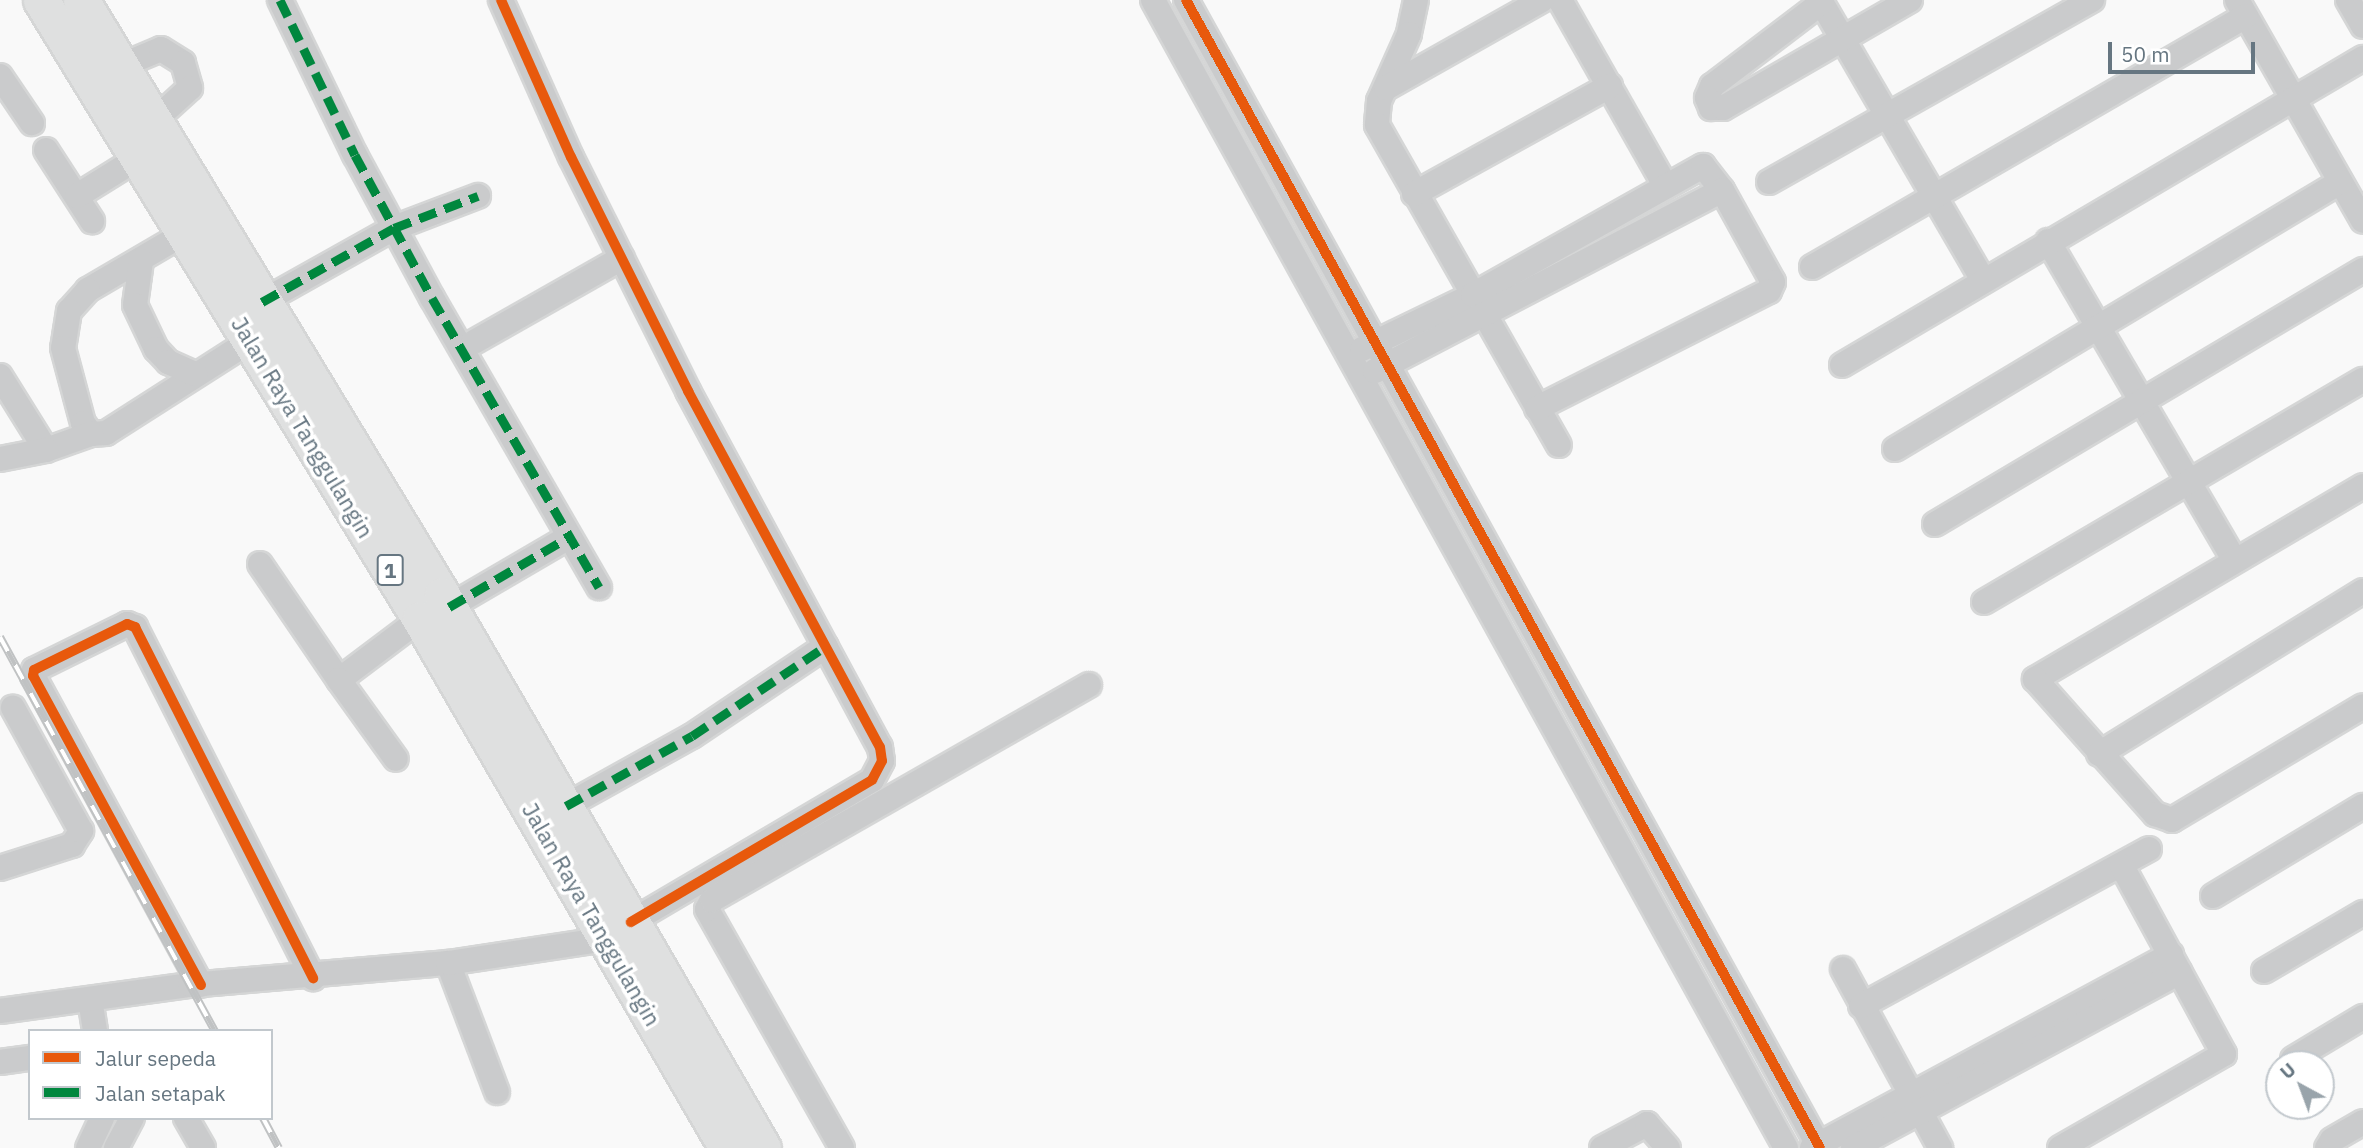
<!DOCTYPE html>
<html>
<head>
<meta charset="utf-8">
<style>
  body { margin:0 }
  #map { position:relative; width:2363px; height:1148px; overflow:hidden; background:#f9f9f9; font-family:"IBM Plex Sans",sans-serif }
  div>[style] { position:absolute }
  [style*='--x'] { left:calc(var(--x)*1px); top:calc(var(--y)*1px); width:calc(var(--w)*1px); rotate:calc(var(--a)*1deg) }
  .roads { filter:drop-shadow(2px 0 #d5d6d6) drop-shadow(-2px 0 #d5d6d6) drop-shadow(0 2px #d5d6d6) drop-shadow(0 -2px #d5d6d6) }
  .minor>* { height:24px; margin:-12px; padding:0 12px; transform-origin:12px; border-radius:12px; background:#cacbcc }
  .highway>* { height:35px; margin:-17.5px; padding:0 17.5px; transform-origin:17.5px; border-radius:17.5px; background:#dfe0e0 }
  .rail>* { height:8px; margin-top:-4px; transform-origin:0; background:repeating-linear-gradient(90deg,#fff 0 16px,#c0c2c3 0 32px); box-sizing:border-box; border-block:2px solid #c0c2c3 }
  .quiet>* { height:9px; margin-top:-4.5px; transform-origin:0; background:repeating-linear-gradient(90deg,#00873e 0 18px,transparent 0 27px) }
  .cycleway>* { height:10px; margin:-5px; padding:0 5px; transform-origin:5px; border-radius:5px; background:#e8590c }
  span { translate:-50% -50%; white-space:nowrap; text-align:center; line-height:1.15; -webkit-text-stroke:7px #fff; paint-order:stroke }
  .shield-label span { padding:2px 5px; background:#fff; border:2px solid; border-radius:5px; -webkit-text-stroke-width:0 }
  .shield-label { font-size:21px; color:#667681; font-weight:700 }
  .street-label { font-size:23px; color:#667681 }
  .legend { position:absolute; left:28px; top:1029px; width:245px; height:91px; box-sizing:border-box; background:#fff; border:2px solid #c2c8cd; margin:0; padding:9px 12px; list-style:none; font-size:21px; color:#667681 }
  .legend li { display:flex; align-items:center; gap:14px; height:35px }
  .legend b { width:35px; border:2px solid #c2c8cd }
  .north { position:absolute; left:2265px; top:1050px; width:70px; height:70px; box-sizing:border-box; background:#fff; border:2px solid #c2c8cd; border-radius:50%; rotate:319deg; font-size:19px; font-weight:700; line-height:28px; text-align:center; color:#667681 }
  .north::after { content:''; display:block; margin:auto; width:24px; height:32px; background:#99a4ab; clip-path:polygon(50% 0,100% 100%,50% 72%,0 100%) }
  .scale { position:absolute; left:2108px; top:42px; width:147px; height:32px; box-sizing:border-box; border:4px solid #667681; border-top:0; padding-left:9px; font-size:21px; line-height:24px; white-space:nowrap; color:#667681; -webkit-text-stroke:5px #fff; paint-order:stroke }
</style>
</head>
<body>
<div id="map">
  <div class="roads">
    <div class="minor">
      <i style="--x:280;--y:0;--w:172;--a:64.2"></i>
      <i style="--x:355;--y:155;--w:162;--a:61.7"></i>
      <i style="--x:432;--y:298;--w:334;--a:60"></i>
      <i style="--x:501;--y:0;--w:172;--a:66"></i>
      <i style="--x:571;--y:157;--w:262;--a:63.4"></i>
      <i style="--x:688;--y:391;--w:404;--a:61.7"></i>
      <i style="--x:880;--y:747;--w:14;--a:82"></i>
      <i style="--x:882;--y:761;--w:21;--a:118"></i>
      <i style="--x:872;--y:780;--w:280;--a:149.5"></i>
      <i style="--x:1153;--y:0;--w:1311;--a:61.13"></i>
      <i style="--x:1186;--y:0;--w:1311;--a:61.09"></i>
      <i style="--x:1416;--y:0;--w:35;--a:102"></i>
      <i style="--x:1409;--y:34;--w:73;--a:114.1"></i>
      <i style="--x:1379;--y:101;--w:24;--a:95"></i>
      <i style="--x:1377;--y:125;--w:368;--a:60.4"></i>
      <i style="--x:1560;--y:0;--w:213;--a:60.4"></i>
      <i style="--x:1820;--y:0;--w:324;--a:59.8"></i>
      <i style="--x:2237;--y:0;--w:254;--a:60.3"></i>
      <i style="--x:2348;--y:0;--w:30;--a:60"></i>
      <i style="--x:1821;--y:3;--w:137;--a:142.7"></i>
      <i style="--x:1712;--y:86;--w:13;--a:113"></i>
      <i style="--x:1707;--y:98;--w:11;--a:68"></i>
      <i style="--x:1711;--y:108;--w:12;--a:0"></i>
      <i style="--x:1723;--y:108;--w:216;--a:-30"></i>
      <i style="--x:123;--y:65;--w:41;--a:-22.8"></i>
      <i style="--x:161;--y:49;--w:26;--a:32"></i>
      <i style="--x:183;--y:63;--w:26;--a:74"></i>
      <i style="--x:190;--y:88;--w:45;--a:137.7"></i>
      <i style="--x:0;--y:76;--w:57;--a:55.8"></i>
      <i style="--x:1386;--y:88;--w:179;--a:-29.4"></i>
      <i style="--x:46;--y:150;--w:85;--a:57.1"></i>
      <i style="--x:1769;--y:182;--w:371;--a:-29.4"></i>
      <i style="--x:1414;--y:194;--w:224;--a:-28.9"></i>
      <i style="--x:77;--y:196;--w:72;--a:-31.9"></i>
      <i style="--x:185;--y:233;--w:113;--a:149.6"></i>
      <i style="--x:88;--y:290;--w:28;--a:132"></i>
      <i style="--x:69;--y:311;--w:37;--a:99"></i>
      <i style="--x:63;--y:348;--w:78;--a:75.1"></i>
      <i style="--x:83;--y:423;--w:14;--a:54"></i>
      <i style="--x:91;--y:434;--w:15;--a:-4"></i>
      <i style="--x:106;--y:433;--w:171;--a:-32.6"></i>
      <i style="--x:2048;--y:241;--w:368;--a:59.7"></i>
      <i style="--x:141;--y:261;--w:44;--a:97.8"></i>
      <i style="--x:135;--y:305;--w:49;--a:64.5"></i>
      <i style="--x:156;--y:349;--w:18;--a:47"></i>
      <i style="--x:168;--y:362;--w:30;--a:24"></i>
      <i style="--x:1812;--y:267;--w:501;--a:-30.04"></i>
      <i style="--x:262;--y:302;--w:151;--a:-29.3"></i>
      <i style="--x:394;--y:228;--w:90;--a:-20.9"></i>
      <i style="--x:474;--y:342;--w:170;--a:-29.6"></i>
      <i style="--x:1362;--y:349;--w:123;--a:-25.9"></i>
      <i style="--x:1473;--y:295;--w:264;--a:-29.3"></i>
      <i style="--x:1703;--y:166;--w:31;--a:52"></i>
      <i style="--x:1722;--y:190;--w:105;--a:61"></i>
      <i style="--x:1773;--y:282;--w:10;--a:114"></i>
      <i style="--x:1769;--y:291;--w:260;--a:153.2"></i>
      <i style="--x:1842;--y:365;--w:605;--a:-30.51"></i>
      <i style="--x:1375;--y:371;--w:391;--a:-27.5"></i>
      <i style="--x:0;--y:376;--w:87;--a:58.1"></i>
      <i style="--x:46;--y:450;--w:48;--a:-19.6"></i>
      <i style="--x:1895;--y:449;--w:519;--a:-30.96"></i>
      <i style="--x:0;--y:459;--w:47;--a:-11.1"></i>
      <i style="--x:2363;--y:486;--w:381;--a:149.5"></i>
      <i style="--x:2035;--y:679;--w:181;--a:48.4"></i>
      <i style="--x:2155;--y:814;--w:18;--a:19"></i>
      <i style="--x:2172;--y:820;--w:222;--a:-30.8"></i>
      <i style="--x:1935;--y:524;--w:498;--a:-30.7"></i>
      <i style="--x:260;--y:564;--w:140;--a:55.7"></i>
      <i style="--x:339;--y:680;--w:101;--a:-37"></i>
      <i style="--x:1984;--y:602;--w:439;--a:-30.4"></i>
      <i style="--x:449;--y:607;--w:139;--a:-30.3"></i>
      <i style="--x:339;--y:680;--w:97;--a:54.2"></i>
      <i style="--x:2099;--y:754;--w:310;--a:-31.7"></i>
      <i style="--x:566;--y:806;--w:144;--a:-29.1"></i>
      <i style="--x:692;--y:736;--w:161;--a:-33.9"></i>
      <i style="--x:0;--y:868;--w:76;--a:-17.7"></i>
      <i style="--x:72;--y:845;--w:17;--a:-57"></i>
      <i style="--x:81;--y:831;--w:141;--a:-118.9"></i>
      <i style="--x:2213;--y:896;--w:175;--a:-31"></i>
      <i style="--x:448;--y:963;--w:138;--a:69.2"></i>
      <i style="--x:1843;--y:969;--w:204;--a:61.5"></i>
      <i style="--x:2264;--y:971;--w:115;--a:-30.4"></i>
      <i style="--x:201;--y:985;--w:352;--a:-118.5"></i>
      <i style="--x:33;--y:676;--w:6;--a:-81"></i>
      <i style="--x:34;--y:670;--w:104;--a:-26.3"></i>
      <i style="--x:127;--y:624;--w:9;--a:21"></i>
      <i style="--x:135;--y:627;--w:394;--a:63.1"></i>
      <i style="--x:90;--y:999;--w:32;--a:81"></i>
      <i style="--x:1861;--y:1006;--w:328;--a:-28.6"></i>
      <i style="--x:0;--y:1011;--w:192;--a:-7.8"></i>
      <i style="--x:190;--y:985;--w:259;--a:-4.9"></i>
      <i style="--x:448;--y:963;--w:161;--a:-8.6"></i>
      <i style="--x:2293;--y:1059;--w:82;--a:-31"></i>
      <i style="--x:0;--y:1062;--w:30;--a:-8"></i>
      <i style="--x:186;--y:1118;--w:34;--a:60"></i>
      <i style="--x:88;--y:1148;--w:33;--a:-65"></i>
      <i style="--x:116;--y:1148;--w:34;--a:-62"></i>
      <i style="--x:842;--y:1148;--w:274;--a:-119.5"></i>
      <i style="--x:707;--y:909;--w:10;--a:-61"></i>
      <i style="--x:712;--y:900;--w:434;--a:-29.7"></i>
      <i style="--x:1602;--y:1148;--w:51;--a:-28.1"></i>
      <i style="--x:1647;--y:1124;--w:32;--a:49"></i>
      <i style="--x:1812;--y:1148;--w:408;--a:-28.3"></i>
      <i style="--x:1853;--y:1148;--w:371;--a:-28.3"></i>
      <i style="--x:2060;--y:1148;--w:189;--a:-29.8"></i>
      <i style="--x:2224;--y:1054;--w:214;--a:-118.5"></i>
      <i style="--x:2327;--y:1148;--w:9;--a:-58"></i>
      <i style="--x:2332;--y:1140;--w:36;--a:-30"></i>
    </div>
    <div class="highway">
      <i style="--x:41;--y:0;--w:726;--a:58.52"></i>
      <i style="--x:420;--y:619;--w:612;--a:59.87"></i>
      <i style="--x:81;--y:0;--w:696;--a:58.75"></i>
      <i style="--x:442;--y:595;--w:639;--a:59.87"></i>
    </div>
  </div>
  <div class="rail">
    <i style="--x:0;--y:637;--w:449;--a:61.4"></i>
    <i style="--x:263;--y:1118;--w:34;--a:62"></i>
  </div>
  <div class="quiet">
    <i style="--x:280;--y:0;--w:172;--a:64.2"></i>
    <i style="--x:355;--y:155;--w:162;--a:61.7"></i>
    <i style="--x:432;--y:298;--w:334;--a:60"></i>
    <i style="--x:262;--y:302;--w:151;--a:-29.3"></i>
    <i style="--x:394;--y:228;--w:90;--a:-20.9"></i>
    <i style="--x:449;--y:607;--w:139;--a:-30.3"></i>
    <i style="--x:566;--y:806;--w:144;--a:-29.1"></i>
    <i style="--x:692;--y:736;--w:161;--a:-33.9"></i>
  </div>
  <div class="cycleway">
    <i style="--x:501;--y:0;--w:172;--a:66"></i>
    <i style="--x:571;--y:157;--w:262;--a:63.4"></i>
    <i style="--x:688;--y:391;--w:404;--a:61.7"></i>
    <i style="--x:880;--y:747;--w:14;--a:82"></i>
    <i style="--x:882;--y:761;--w:21;--a:118"></i>
    <i style="--x:872;--y:780;--w:280;--a:149.5"></i>
    <i style="--x:1186;--y:0;--w:1311;--a:61.09"></i>
    <i style="--x:201;--y:985;--w:352;--a:-118.5"></i>
    <i style="--x:33;--y:676;--w:6;--a:-81"></i>
    <i style="--x:34;--y:670;--w:104;--a:-26.3"></i>
    <i style="--x:127;--y:624;--w:9;--a:21"></i>
    <i style="--x:135;--y:627;--w:394;--a:63.1"></i>
  </div>
  <div class="shield-label">
    <span style="left:390px;top:570px">1</span>
  </div>
  <div class="street-label">
    <span style="left:303px;top:427px;rotate:59deg">Jalan Raya Tanggulangin</span>
    <span style="left:592px;top:914px;rotate:60deg">Jalan Raya Tanggulangin</span>
  </div>
  <ul class="legend">
  <li><b style="height:9px;background:#e8590c"></b>Jalur sepeda</li>
  <li><b style="height:9px;background:#00873e"></b>Jalan setapak</li>
  </ul>
  <div class="north">U</div>
  <div class="scale">50 m</div>
</div>
</body>
</html>
